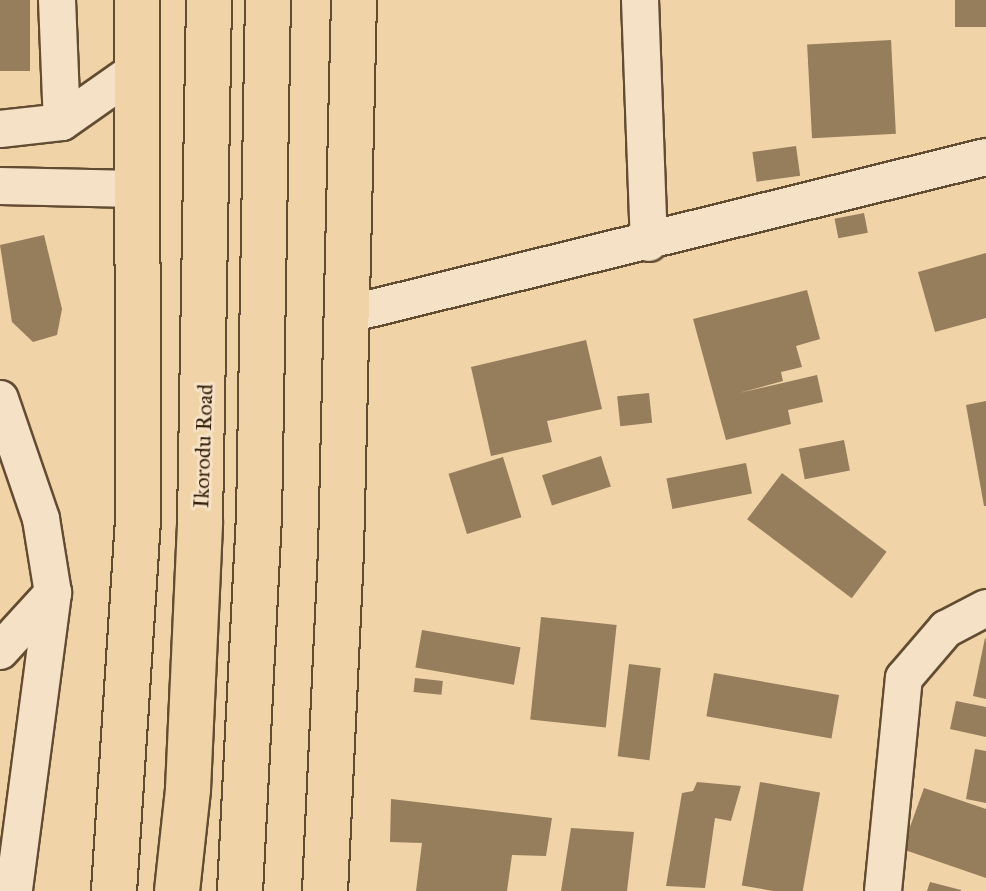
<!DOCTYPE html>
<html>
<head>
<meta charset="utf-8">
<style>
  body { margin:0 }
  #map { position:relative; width:986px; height:891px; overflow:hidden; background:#f0d3a7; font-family:"IM FELL Great Primer",serif }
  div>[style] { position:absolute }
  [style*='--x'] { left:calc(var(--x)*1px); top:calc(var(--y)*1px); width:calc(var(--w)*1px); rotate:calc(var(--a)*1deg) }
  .building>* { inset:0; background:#967d5c; transform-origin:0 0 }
  .roads { filter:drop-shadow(2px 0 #634d32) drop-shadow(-2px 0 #634d32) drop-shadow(0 2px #634d32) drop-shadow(0 -2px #634d32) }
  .minor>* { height:36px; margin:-18px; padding:0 18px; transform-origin:18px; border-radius:18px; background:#f5e2c6 }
  .major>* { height:44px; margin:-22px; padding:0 22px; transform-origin:22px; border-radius:22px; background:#f0d3a7 }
  .highway>* { height:44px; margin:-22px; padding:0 22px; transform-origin:22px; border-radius:22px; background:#f0d3a7 }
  span { translate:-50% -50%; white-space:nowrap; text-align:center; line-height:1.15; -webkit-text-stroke:6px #f5e2c6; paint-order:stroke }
  .street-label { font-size:22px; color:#34200b }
</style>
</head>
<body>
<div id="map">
  <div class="building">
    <i style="left:0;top:0;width:30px;height:71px"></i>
    <i style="left:986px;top:0;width:27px;height:31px;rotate:90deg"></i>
    <i style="left:891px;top:40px;width:94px;height:84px;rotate:87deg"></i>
    <i style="left:796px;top:146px;width:30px;height:44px;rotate:82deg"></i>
    <i style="left:864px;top:213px;width:20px;height:30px;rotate:79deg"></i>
    <i style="clip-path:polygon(44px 235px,62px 309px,57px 335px,33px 342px,12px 322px,0 245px)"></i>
    <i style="clip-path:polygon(986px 253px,986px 318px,935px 332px,918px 272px)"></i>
    <i style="clip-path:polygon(807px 290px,820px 339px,796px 346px,802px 367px,781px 372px,783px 381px,739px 393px,817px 375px,823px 402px,788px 410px,791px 424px,726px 440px,693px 319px)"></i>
    <i style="clip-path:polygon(586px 340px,602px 409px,547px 421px,552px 442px,491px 456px,471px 367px)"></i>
    <i style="left:649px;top:393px;width:30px;height:32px;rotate:84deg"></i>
    <i style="clip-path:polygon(986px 401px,986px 506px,984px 506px,966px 405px)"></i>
    <i style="left:844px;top:440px;width:31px;height:46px;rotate:79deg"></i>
    <i style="left:601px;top:456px;width:32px;height:62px;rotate:72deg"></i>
    <i style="left:503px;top:457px;width:63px;height:57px;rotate:73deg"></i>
    <i style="left:746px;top:463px;width:31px;height:81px;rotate:79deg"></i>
    <i style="left:782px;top:473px;width:131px;height:58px;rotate:37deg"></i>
    <i style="left:541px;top:617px;width:76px;height:103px;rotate:6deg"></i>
    <i style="left:422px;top:630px;width:100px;height:38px;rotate:10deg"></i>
    <i style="clip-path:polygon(985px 638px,986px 639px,986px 699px,973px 696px)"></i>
    <i style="left:629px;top:664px;width:32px;height:93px;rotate:7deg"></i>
    <i style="left:714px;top:673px;width:127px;height:44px;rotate:10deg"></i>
    <i style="left:415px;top:678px;width:28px;height:14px;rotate:6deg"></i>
    <i style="clip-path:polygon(956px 701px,986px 707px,986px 737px,950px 729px)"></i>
    <i style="clip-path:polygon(975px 749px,986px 751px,986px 803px,966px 799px)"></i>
    <i style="clip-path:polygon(697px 782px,741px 786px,731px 821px,715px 818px,705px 888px,666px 886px,682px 793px,693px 791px)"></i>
    <i style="left:760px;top:782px;width:61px;height:105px;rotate:10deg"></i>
    <i style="clip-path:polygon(924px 788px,986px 809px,986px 878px,902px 849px)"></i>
    <i style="clip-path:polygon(391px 799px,552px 818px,546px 856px,512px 855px,507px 891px,416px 891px,422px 843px,390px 842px)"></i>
    <i style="clip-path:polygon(571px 828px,634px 832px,627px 891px,561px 891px)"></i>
    <i style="clip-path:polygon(930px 882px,961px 890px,961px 891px,927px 891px)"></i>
  </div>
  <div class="roads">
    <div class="minor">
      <i style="--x:57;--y:0;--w:122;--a:87.7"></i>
      <i style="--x:640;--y:0;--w:243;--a:87.9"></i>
      <i style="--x:0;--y:129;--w:62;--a:-6.4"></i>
      <i style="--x:62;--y:122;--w:90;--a:-35.1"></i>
      <i style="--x:0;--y:186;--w:136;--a:1.3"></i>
      <i style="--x:349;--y:314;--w:656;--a:-13.85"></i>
      <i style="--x:0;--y:399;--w:127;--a:71.1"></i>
      <i style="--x:41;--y:519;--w:75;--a:80.8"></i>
      <i style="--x:53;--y:593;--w:301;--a:97.5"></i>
      <i style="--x:0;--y:651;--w:79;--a:-47.6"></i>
      <i style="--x:883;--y:891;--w:214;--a:-84.4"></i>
      <i style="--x:904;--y:678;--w:65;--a:-49.4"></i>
      <i style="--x:946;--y:629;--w:45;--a:-27.7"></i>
    </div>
    <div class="major">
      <i style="--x:114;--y:891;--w:375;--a:-86.3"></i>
      <i style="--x:138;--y:517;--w:517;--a:-90.11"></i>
      <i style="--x:325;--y:891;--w:339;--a:-87.3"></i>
      <i style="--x:341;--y:552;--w:552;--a:-88.65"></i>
    </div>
    <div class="highway">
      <i style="--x:177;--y:891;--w:103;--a:-83.8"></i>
      <i style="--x:188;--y:789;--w:268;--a:-87.4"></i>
      <i style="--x:200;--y:521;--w:521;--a:-89.01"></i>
      <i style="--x:240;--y:891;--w:372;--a:-87.1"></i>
      <i style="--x:259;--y:519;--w:519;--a:-89.01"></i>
    </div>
  </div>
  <div class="street-label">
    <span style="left:203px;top:446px;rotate:-88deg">Ikorodu Road</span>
  </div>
</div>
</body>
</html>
